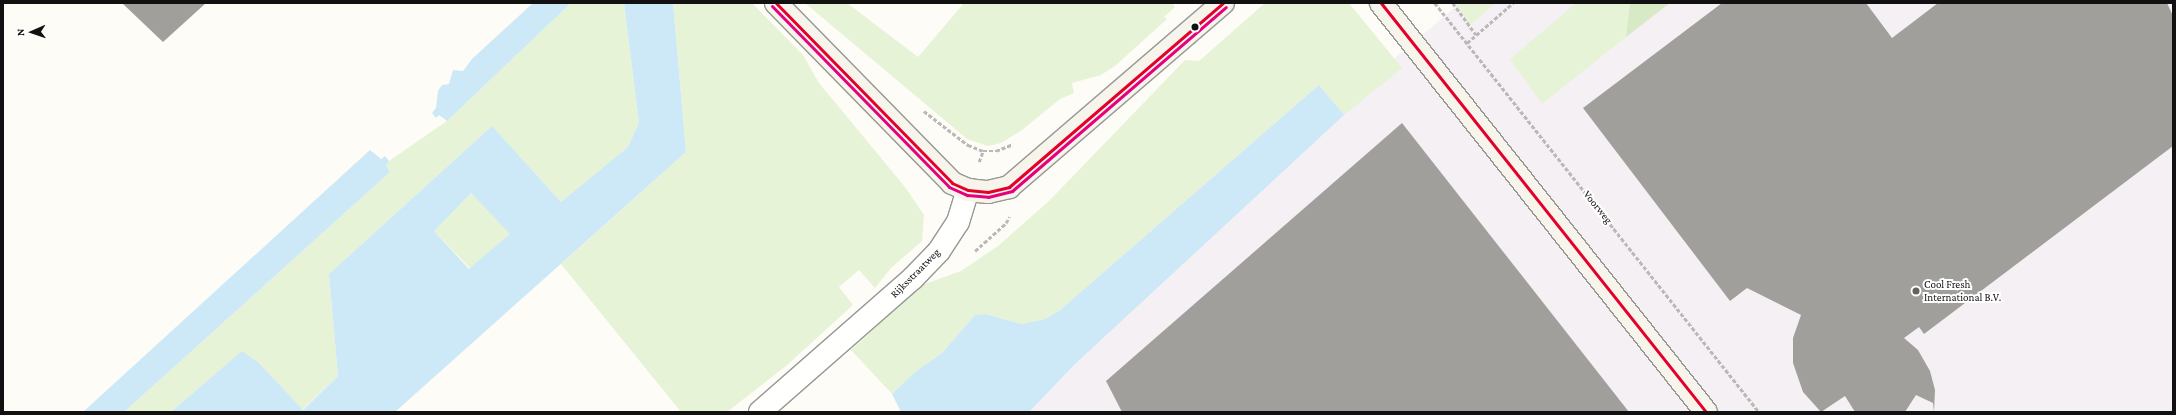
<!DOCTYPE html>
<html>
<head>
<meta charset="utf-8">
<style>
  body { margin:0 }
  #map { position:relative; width:2176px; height:415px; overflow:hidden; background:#fdfcf7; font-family:"Crimson Pro",serif }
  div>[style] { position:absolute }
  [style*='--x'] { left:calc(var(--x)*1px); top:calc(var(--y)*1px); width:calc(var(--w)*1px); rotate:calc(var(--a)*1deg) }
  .industrial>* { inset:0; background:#f5f0f3 }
  .green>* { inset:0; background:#e7f3d7; transform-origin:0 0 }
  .forest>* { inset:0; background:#d8eac5 }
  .water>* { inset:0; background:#cde8f7 }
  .building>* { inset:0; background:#a19f9c }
  .path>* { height:2.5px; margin-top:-1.25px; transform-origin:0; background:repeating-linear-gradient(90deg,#b9b9b8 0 4px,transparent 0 6px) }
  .roads { filter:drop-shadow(1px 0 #979795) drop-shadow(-1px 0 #979795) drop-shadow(0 1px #979795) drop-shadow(0 -1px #979795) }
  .street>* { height:22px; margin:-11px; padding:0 11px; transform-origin:11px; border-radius:11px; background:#fffffe }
  .secondary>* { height:22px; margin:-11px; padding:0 11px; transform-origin:11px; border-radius:11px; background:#f6f4eb }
  .bus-1>* { height:3px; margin:-1.5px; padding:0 1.5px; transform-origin:1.5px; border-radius:1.5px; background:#e4002b }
  .bus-2>* { height:3px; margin:-1.5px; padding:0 1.5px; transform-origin:1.5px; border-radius:1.5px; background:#e5007d }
  .dots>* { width:11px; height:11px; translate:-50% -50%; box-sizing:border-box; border:2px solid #fff; border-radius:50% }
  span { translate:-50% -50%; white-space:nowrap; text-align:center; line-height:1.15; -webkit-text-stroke:4px #fff; paint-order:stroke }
  .street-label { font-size:11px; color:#111 }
  .poi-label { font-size:11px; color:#111 }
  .left { translate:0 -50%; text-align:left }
  .frame { position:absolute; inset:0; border:4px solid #111; pointer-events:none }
  .north { position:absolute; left:12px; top:12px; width:40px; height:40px; -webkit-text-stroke:3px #fff; paint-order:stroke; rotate:268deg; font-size:11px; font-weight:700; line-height:16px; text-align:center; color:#111 }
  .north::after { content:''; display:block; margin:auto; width:14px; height:18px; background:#111; clip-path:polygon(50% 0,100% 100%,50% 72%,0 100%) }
</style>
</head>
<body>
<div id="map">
  <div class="industrial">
    <i style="clip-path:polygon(1460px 3px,2173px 3px,2173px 412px,987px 412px,1086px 320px)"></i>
  </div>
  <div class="green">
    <i style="clip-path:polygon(571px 3px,624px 3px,639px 123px,628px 147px,561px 202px,492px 126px,329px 274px,338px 376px,302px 410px,258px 362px,242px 352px,171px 412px,124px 412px,390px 172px,386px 164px,389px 161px,447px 121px)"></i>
    <i style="clip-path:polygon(673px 3px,752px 3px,803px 55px,819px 83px,905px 187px,924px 215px,922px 241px,891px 268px,875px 288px,859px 270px,839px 287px,853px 305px,786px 366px,727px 412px,681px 412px,561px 264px,686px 152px)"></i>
    <i style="clip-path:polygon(805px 3px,847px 3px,918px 57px,964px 3px,1172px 3px,1175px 7px,1164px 17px,1167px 19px,1115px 66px,1101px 75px,1072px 83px,1074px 93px,1060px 99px,1022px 130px,1001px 143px,988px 146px,967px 139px)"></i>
    <i style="clip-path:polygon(1265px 3px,1349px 3px,1402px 68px,1344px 115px,1319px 85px,1059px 311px,1045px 319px,1022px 324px,985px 314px,975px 315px,942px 353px,915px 372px,892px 394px,851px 350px,922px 285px,961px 271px,998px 246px,1049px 201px,1185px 60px,1199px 61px)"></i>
    <i style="clip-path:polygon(1455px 3px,1496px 3px,1470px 25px)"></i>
    <i style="clip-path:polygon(1576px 3px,1630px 3px,1626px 37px,1542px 104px,1510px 59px)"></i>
    <i style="left:471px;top:193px;width:57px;height:53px;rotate:46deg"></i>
  </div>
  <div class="forest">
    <i style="clip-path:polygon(1630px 3px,1670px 3px,1626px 37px)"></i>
  </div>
  <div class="water">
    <i style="clip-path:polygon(533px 3px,571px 3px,447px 121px,439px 115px,436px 118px,432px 113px,436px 108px,438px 91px,442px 85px,449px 84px,453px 70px,463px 71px,472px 59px)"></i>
    <i style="clip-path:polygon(evenodd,624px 3px,673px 3px,686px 152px,395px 412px,171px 412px,242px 351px,258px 362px,303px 410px,338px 376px,329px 274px,492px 126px,561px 202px,628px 147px,639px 123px,624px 3px,471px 193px,510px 234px,469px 269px,434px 231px,471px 193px)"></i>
    <i style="clip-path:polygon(1319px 85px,1344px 115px,1075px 364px,1029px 412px,901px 412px,892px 394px,915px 372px,942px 353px,975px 315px,985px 314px,1022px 324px,1045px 319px,1059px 311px)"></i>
    <i style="clip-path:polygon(370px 150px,381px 159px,385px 156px,389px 161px,386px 165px,390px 172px,124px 412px,83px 412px)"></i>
  </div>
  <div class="building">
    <i style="clip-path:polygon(122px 3px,206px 3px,163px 42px)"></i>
    <i style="clip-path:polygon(1722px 3px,1866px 3px,1892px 38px,1938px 3px,2167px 3px,2173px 16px,2173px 146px,1924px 334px,1919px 327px,1904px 338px,1918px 350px,1930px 371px,1935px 390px,1934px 412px,1933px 403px,1916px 395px,1905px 412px,1855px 412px,1845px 396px,1821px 412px,1803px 392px,1793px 363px,1793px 338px,1801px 315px,1747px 288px,1730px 301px,1583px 108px)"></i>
    <i style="clip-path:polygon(1402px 123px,1629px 412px,1122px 412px,1106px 381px)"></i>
  </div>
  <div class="path">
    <i style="--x:1435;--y:3;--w:522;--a:51.61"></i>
    <i style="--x:1453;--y:3;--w:39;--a:54"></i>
    <i style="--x:1467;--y:43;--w:61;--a:-41"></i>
    <i style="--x:924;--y:111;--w:56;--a:37.7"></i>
    <i style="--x:968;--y:145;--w:16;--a:22"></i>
    <i style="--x:983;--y:151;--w:13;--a:0"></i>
    <i style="--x:996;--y:151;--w:18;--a:-22"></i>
    <i style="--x:979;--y:162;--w:12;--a:-70"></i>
    <i style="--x:975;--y:251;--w:42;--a:-42.1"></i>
    <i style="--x:1006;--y:223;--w:7;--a:-63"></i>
  </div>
  <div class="roads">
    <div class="street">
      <i style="--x:760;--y:412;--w:203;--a:-41.2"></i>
      <i style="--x:913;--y:278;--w:37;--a:-46"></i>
      <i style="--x:939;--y:251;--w:35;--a:-57"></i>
      <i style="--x:958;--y:222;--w:34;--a:-73"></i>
    </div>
    <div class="secondary">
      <i style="--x:776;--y:3;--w:252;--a:45.6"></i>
      <i style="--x:952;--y:183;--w:17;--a:24"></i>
      <i style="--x:968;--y:190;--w:20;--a:6"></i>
      <i style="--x:988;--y:192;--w:22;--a:-13"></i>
      <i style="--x:1009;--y:187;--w:282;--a:-40.7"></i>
      <i style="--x:1381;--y:3;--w:522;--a:51.53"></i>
    </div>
  </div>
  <div class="bus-1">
    <i style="--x:776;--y:3;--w:252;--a:45.6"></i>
    <i style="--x:952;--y:183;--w:17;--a:24"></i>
    <i style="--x:968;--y:190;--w:20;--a:6"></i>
    <i style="--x:988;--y:192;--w:22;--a:-13"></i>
    <i style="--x:1009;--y:187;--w:282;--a:-40.7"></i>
    <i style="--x:1381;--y:3;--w:522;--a:51.53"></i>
  </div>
  <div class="bus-2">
    <i style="--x:772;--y:6;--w:253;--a:45.6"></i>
    <i style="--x:949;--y:187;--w:20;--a:24"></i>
    <i style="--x:967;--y:195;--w:21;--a:5"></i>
    <i style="--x:988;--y:197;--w:25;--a:-14"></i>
    <i style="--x:1012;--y:191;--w:282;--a:-40.7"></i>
  </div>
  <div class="dots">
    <i style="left:1195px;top:27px;background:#111"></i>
    <i style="left:1916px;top:291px;background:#646362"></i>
  </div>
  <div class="street-label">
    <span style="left:1598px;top:207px;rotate:51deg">Voorweg</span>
    <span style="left:915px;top:273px;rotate:-45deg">Rijksstraatweg</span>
  </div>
  <div class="poi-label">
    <span class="left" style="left:1924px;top:291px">Cool Fresh<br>International B.V.</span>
  </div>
  <div class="frame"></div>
  <div class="north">N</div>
</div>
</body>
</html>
